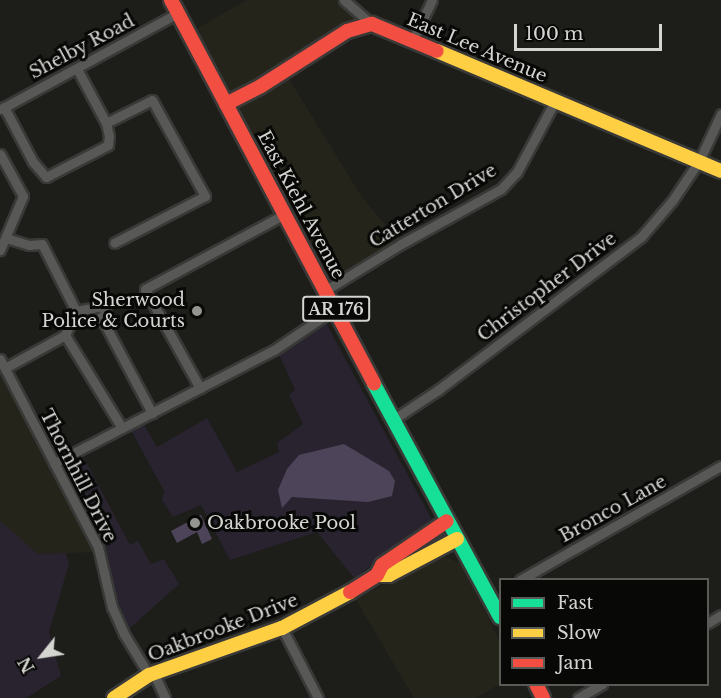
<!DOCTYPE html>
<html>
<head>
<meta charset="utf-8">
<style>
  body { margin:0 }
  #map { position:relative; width:721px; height:698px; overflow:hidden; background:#1d1d1a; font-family:"Libre Baskerville",serif }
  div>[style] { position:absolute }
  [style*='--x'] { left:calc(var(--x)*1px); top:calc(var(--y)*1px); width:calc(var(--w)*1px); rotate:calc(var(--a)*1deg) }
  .built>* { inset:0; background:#25241b }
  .green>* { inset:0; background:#28232e }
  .water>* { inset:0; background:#4e4459 }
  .roads { filter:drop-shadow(2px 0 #393938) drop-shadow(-2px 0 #393938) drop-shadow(0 2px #393938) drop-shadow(0 -2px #393938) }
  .street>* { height:9px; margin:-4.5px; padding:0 4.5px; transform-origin:4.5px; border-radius:4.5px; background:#585857 }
  .fast>* { height:14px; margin:-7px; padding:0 7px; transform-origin:7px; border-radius:7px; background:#16e098 }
  .slow>* { height:14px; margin:-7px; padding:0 7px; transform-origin:7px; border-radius:7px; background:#ffcf43 }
  .jam>* { height:14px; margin:-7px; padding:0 7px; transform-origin:7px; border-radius:7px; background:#f24e42 }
  .dots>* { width:16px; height:16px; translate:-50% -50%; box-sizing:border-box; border:3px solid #080806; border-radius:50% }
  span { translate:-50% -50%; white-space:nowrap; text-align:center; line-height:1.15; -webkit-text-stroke:6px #080806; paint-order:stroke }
  .shield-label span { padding:2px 4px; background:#080806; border:2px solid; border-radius:4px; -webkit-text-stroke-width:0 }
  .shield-label { font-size:16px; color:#d4d4d1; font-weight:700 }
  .street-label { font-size:18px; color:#d4d4d1 }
  .poi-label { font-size:18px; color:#d4d4d1 }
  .right { translate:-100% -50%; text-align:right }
  .left { translate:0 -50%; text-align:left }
  .legend { position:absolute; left:499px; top:578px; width:210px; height:108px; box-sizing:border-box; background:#080806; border:2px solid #5a5a57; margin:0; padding:8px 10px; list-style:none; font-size:18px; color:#d4d4d1 }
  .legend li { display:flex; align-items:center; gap:12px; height:30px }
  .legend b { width:30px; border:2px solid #5a5a57 }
  .north { position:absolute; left:12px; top:626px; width:60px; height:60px; -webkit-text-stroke:4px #080806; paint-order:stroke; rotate:240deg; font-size:16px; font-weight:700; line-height:24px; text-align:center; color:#d4d4d1 }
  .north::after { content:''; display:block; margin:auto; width:21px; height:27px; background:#d4d4d1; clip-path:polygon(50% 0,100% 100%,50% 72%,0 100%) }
  .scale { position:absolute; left:514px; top:24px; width:148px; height:27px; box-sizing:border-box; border:3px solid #d4d4d1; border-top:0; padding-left:8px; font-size:18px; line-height:21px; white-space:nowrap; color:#d4d4d1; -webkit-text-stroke:4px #080806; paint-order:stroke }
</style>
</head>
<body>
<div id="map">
  <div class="built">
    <i style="clip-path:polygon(247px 0,344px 0,372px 24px,284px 71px,362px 197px,401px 244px,326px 290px,189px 33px)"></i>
    <i style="clip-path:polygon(0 358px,99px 552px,38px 554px,0 584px)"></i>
    <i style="clip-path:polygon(445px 556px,461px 564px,500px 642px,500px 684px,476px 698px,414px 698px,356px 600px,430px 558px)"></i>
  </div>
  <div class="green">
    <i style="clip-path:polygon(326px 323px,433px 522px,354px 578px,317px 532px,230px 560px,201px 505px,173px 517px,162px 500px,164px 491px,131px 430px,143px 423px,157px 447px,207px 418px,237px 472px,279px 452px,277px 443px,303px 424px,289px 395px,295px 390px,278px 352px)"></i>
    <i style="clip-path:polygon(84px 458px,130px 545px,138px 541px,151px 564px,164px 559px,179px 584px,129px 629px,114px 590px,106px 547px,64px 469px)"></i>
    <i style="clip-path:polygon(0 521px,38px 554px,66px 553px,69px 564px,49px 632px,61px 676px,26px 698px,0 698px)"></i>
  </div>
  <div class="water">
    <i style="clip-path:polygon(344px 444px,389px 471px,395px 481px,392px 496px,368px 502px,292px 497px,282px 508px,278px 490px,287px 469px,299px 455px)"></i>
    <i style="clip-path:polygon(201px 515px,212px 539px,202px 544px,197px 532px,177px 543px,171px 531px)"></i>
  </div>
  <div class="roads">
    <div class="street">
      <i style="--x:344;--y:0;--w:37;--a:41"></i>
      <i style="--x:413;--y:39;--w:43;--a:-64"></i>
      <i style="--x:4;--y:107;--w:62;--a:62.2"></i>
      <i style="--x:33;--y:162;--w:20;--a:49"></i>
      <i style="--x:46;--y:177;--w:70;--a:-27.3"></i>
      <i style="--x:108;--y:145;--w:9;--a:-84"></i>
      <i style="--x:109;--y:136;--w:13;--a:-103"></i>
      <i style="--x:106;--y:123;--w:61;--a:-118.2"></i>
      <i style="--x:1;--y:109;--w:201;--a:-28.5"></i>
      <i style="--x:106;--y:123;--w:51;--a:-26.6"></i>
      <i style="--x:152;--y:100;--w:110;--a:61.1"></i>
      <i style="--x:205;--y:196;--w:102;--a:152.7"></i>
      <i style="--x:0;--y:154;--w:48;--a:61.3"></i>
      <i style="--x:23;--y:196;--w:59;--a:113.1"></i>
      <i style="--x:6;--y:238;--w:24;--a:17"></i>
      <i style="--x:29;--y:245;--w:13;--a:-4"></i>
      <i style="--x:42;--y:244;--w:75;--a:63.1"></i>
      <i style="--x:76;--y:311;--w:26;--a:-11"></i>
      <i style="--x:102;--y:306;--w:9;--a:63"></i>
      <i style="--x:106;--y:314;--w:6;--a:149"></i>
      <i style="--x:101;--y:317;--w:109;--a:62"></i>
      <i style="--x:326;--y:290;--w:88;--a:-31.5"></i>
      <i style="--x:401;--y:244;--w:114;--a:-28.8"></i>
      <i style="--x:501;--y:189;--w:23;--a:-47"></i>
      <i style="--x:517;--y:172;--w:81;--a:-61.8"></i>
      <i style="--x:65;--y:335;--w:109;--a:58.5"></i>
      <i style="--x:0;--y:359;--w:212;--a:62.5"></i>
      <i style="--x:98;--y:547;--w:62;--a:76.9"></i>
      <i style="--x:112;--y:607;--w:30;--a:66"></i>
      <i style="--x:124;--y:634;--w:48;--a:58.6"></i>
      <i style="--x:5;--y:368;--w:68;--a:-28.8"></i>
      <i style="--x:65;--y:335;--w:26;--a:-65"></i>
      <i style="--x:200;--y:388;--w:113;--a:-119.1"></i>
      <i style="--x:145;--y:289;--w:159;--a:-28.2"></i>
      <i style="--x:394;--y:419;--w:53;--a:-33.4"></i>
      <i style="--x:438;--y:390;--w:254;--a:-37"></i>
      <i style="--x:641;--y:237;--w:48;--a:-49.3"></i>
      <i style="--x:672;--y:201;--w:48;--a:-56"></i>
      <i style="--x:699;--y:161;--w:52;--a:-64.9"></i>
      <i style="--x:54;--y:463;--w:247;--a:-27.2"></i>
      <i style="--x:274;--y:350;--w:75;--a:-34.1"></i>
      <i style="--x:520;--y:580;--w:231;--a:-29.6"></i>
      <i style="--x:708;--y:623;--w:15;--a:-32"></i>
      <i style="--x:282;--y:628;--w:79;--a:62.8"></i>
      <i style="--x:154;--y:674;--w:26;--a:65"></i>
      <i style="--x:578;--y:698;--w:28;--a:-30"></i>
    </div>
    <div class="fast">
      <i style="--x:374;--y:384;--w:265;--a:61.6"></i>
    </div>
    <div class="slow">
      <i style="--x:437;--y:51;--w:308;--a:22.9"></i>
      <i style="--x:377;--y:575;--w:12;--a:0"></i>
      <i style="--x:389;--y:575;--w:77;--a:-27.9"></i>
      <i style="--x:114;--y:698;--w:42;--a:-33.3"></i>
      <i style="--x:149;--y:675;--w:141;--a:-19.5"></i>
      <i style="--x:282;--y:628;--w:77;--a:-27.9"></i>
    </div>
    <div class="jam">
      <i style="--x:171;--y:0;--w:434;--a:62.1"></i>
      <i style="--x:226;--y:104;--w:39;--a:-27"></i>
      <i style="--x:261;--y:86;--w:102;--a:-32.6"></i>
      <i style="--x:347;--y:31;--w:26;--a:-16"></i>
      <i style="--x:372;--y:24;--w:70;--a:22.6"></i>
      <i style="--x:350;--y:592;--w:32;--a:-32"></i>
      <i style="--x:377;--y:575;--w:11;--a:-63"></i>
      <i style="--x:382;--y:565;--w:78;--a:-34.1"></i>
      <i style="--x:536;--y:684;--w:16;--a:63"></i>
    </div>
  </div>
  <div class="dots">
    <i style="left:197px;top:311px;background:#949491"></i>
    <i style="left:195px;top:523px;background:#949491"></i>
  </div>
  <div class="shield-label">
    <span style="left:336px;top:309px">AR 176</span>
  </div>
  <div class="street-label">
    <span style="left:82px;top:47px;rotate:-28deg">Shelby Road</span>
    <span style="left:477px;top:48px;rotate:23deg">East Lee Avenue</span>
    <span style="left:301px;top:205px;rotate:62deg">East Kiehl Avenue</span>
    <span style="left:433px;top:206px;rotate:-31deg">Catterton Drive</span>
    <span style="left:547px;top:287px;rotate:-37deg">Christopher Drive</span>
    <span style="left:78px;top:476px;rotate:63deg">Thornhill Drive</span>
    <span style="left:613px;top:509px;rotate:-29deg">Bronco Lane</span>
    <span style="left:223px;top:628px;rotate:-21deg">Oakbrooke Drive</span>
  </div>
  <div class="poi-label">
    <span class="right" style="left:185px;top:311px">Sherwood<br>Police &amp; Courts</span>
    <span class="left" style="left:207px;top:523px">Oakbrooke Pool</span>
  </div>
  <ul class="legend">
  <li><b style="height:8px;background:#16e098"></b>Fast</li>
  <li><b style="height:8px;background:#ffcf43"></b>Slow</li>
  <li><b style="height:8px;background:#f24e42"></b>Jam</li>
  </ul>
  <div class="north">N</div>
  <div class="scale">100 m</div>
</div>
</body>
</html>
